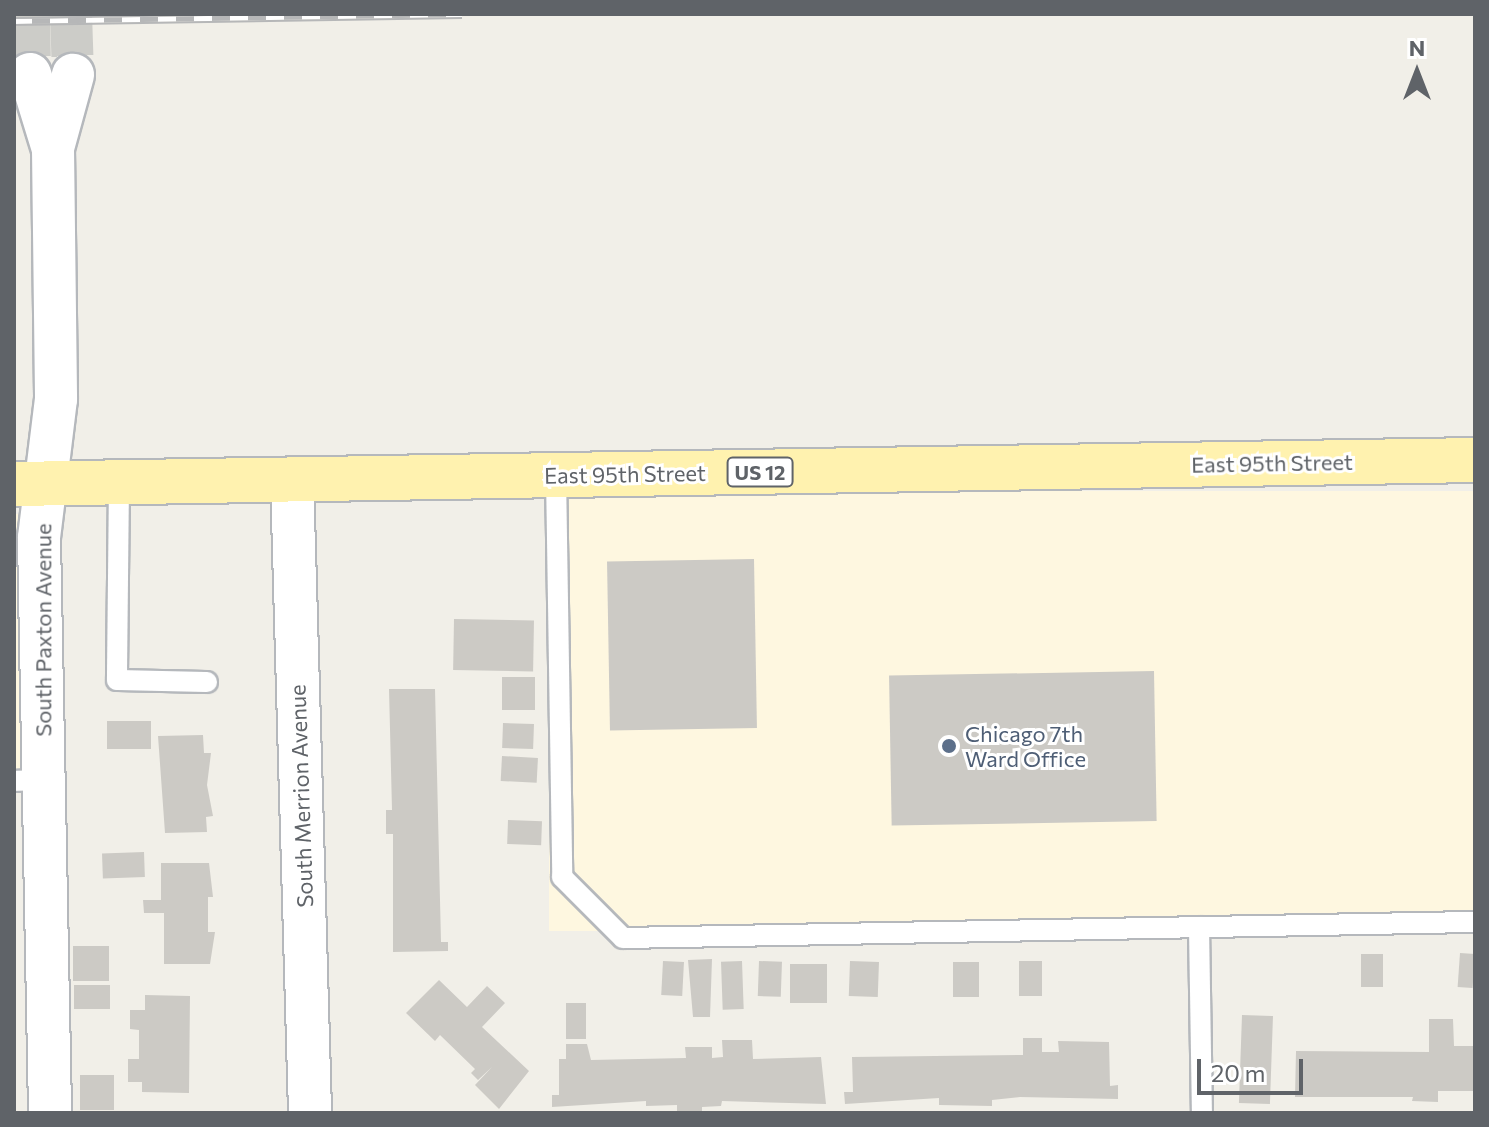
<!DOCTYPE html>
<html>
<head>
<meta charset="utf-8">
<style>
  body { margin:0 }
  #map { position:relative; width:1489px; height:1127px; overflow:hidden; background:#f1efe8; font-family:Commissioner,sans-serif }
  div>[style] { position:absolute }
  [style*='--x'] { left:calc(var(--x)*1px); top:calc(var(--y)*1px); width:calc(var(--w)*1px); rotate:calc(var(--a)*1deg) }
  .commercial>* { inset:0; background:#fef7e0; transform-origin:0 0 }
  .building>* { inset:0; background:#cccac5; transform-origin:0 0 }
  .minor-tunnel>* { height:42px; margin-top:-21px; transform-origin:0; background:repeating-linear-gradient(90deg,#ccccc8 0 42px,transparent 0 63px) }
  .roads { filter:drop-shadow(2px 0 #b5b8bc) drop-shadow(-2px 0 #b5b8bc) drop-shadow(0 2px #b5b8bc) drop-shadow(0 -2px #b5b8bc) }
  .service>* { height:20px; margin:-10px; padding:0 10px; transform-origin:10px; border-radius:10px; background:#fff }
  .minor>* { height:42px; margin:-21px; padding:0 21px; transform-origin:21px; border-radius:21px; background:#fff }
  .primary>* { height:44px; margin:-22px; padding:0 22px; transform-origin:22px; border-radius:22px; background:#fff2af }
  .rail>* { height:9px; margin-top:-4.5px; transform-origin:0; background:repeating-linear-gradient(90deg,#fff 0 18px,#b6b7b8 0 36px); box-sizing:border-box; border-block:2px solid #b6b7b8 }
  .dots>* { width:22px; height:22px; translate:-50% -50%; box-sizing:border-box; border:4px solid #fff; border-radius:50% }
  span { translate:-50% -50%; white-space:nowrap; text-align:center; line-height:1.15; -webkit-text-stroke:6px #fff; paint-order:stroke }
  .shield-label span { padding:2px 6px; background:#fff; border:2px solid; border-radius:6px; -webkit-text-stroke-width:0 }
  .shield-label { font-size:20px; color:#5f6368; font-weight:700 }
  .street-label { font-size:22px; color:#5f6368 }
  .service-label { font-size:22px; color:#4e5e75 }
  .left { translate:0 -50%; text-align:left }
  .frame { position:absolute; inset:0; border:16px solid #5f6368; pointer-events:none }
  .north { position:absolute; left:1377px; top:32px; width:80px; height:80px; -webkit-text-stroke:6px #fff; paint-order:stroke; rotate:0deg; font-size:22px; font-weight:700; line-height:32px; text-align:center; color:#5f6368 }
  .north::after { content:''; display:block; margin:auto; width:28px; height:36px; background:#5f6368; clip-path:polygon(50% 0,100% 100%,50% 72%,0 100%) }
  .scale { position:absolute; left:1197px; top:1059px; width:106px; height:36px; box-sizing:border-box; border:4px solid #5f6368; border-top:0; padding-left:10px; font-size:24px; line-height:28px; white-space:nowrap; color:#5f6368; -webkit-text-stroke:6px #fff; paint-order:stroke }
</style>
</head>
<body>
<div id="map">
  <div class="commercial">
    <i style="left:1475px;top:491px;width:440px;height:926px;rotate:90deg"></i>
    <i style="clip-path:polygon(14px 514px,31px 514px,37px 788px,14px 788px)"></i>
  </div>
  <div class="building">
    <i style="left:754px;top:559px;width:169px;height:147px;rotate:89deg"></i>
    <i style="left:454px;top:619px;width:80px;height:51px;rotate:1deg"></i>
    <i style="left:1154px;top:671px;width:150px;height:265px;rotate:89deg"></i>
    <i style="left:502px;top:677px;width:33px;height:33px"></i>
    <i style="clip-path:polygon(389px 689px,435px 689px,441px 942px,448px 942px,448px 951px,393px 952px,393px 834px,386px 834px,386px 810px,392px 810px)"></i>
    <i style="left:151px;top:721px;width:28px;height:44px;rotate:90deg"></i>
    <i style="left:503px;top:723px;width:31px;height:25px;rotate:2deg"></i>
    <i style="clip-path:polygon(203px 735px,204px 753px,211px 753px,207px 785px,213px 816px,206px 817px,207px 832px,165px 833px,158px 736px)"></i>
    <i style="left:502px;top:756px;width:36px;height:25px;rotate:3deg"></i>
    <i style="left:508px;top:820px;width:34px;height:24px;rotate:2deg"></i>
    <i style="left:144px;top:852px;width:25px;height:42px;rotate:88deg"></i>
    <i style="clip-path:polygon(161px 863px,209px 863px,213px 897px,208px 897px,208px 932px,215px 932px,210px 964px,164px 964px,164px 913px,144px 913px,143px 900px,161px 900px)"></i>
    <i style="left:73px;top:946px;width:36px;height:35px"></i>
    <i style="left:1460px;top:953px;width:15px;height:34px;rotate:4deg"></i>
    <i style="left:1383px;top:954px;width:33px;height:22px;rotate:90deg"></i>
    <i style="clip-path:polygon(712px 959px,710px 1017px,693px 1017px,688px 960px)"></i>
    <i style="left:663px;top:961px;width:21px;height:34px;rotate:3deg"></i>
    <i style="left:742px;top:961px;width:48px;height:21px;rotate:88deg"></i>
    <i style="left:759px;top:961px;width:23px;height:35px;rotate:2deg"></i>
    <i style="left:850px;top:961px;width:29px;height:35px;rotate:2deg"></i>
    <i style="left:1019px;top:961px;width:23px;height:35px"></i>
    <i style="left:953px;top:962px;width:26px;height:35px"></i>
    <i style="left:790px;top:964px;width:37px;height:39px"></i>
    <i style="clip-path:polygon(439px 980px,467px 1007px,487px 986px,505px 1003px,482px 1027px,529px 1071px,499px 1109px,475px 1085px,492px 1067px,478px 1080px,471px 1073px,475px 1069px,440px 1035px,435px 1041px,406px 1013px)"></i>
    <i style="left:110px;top:985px;width:24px;height:36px;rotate:90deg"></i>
    <i style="clip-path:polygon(145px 995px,190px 996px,189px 1093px,142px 1092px,142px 1082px,128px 1082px,128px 1059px,139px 1059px,139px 1030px,130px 1029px,130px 1010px,145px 1010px)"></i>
    <i style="left:566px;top:1003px;width:20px;height:36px"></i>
    <i style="left:1242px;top:1015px;width:31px;height:88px;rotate:2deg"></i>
    <i style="clip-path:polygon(1429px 1019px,1453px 1019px,1454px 1046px,1475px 1046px,1475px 1091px,1438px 1091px,1438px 1102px,1412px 1101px,1413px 1097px,1295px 1097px,1296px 1051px,1429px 1052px)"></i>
    <i style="clip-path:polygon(1023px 1038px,1042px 1038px,1042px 1052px,1059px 1052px,1058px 1041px,1109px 1042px,1110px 1086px,1118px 1085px,1118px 1099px,1020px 1097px,992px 1100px,992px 1106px,939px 1105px,939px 1098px,845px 1104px,844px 1092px,853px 1092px,852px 1057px,1023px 1055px)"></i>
    <i style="clip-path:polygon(722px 1040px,752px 1040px,753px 1059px,821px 1057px,826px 1104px,722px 1101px,721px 1106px,702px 1107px,702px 1113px,677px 1113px,677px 1105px,646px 1106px,646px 1101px,552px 1107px,552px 1095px,559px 1095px,559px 1059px,566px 1059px,566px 1044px,587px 1044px,591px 1060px,686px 1058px,685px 1047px,712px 1047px,712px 1058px,723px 1057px)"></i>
    <i style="left:114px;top:1075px;width:35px;height:34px;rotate:90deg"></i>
  </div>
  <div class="minor-tunnel">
    <i style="--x:29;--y:14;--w:60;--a:89"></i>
    <i style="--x:71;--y:14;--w:61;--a:88.1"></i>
  </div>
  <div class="roads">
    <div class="service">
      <i style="--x:556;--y:475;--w:402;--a:89.1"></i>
      <i style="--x:562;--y:877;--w:86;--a:45"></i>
      <i style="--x:623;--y:938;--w:852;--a:-1.08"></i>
      <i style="--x:119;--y:482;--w:198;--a:90.6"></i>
      <i style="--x:117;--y:680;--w:90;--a:1.3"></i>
      <i style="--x:14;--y:781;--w:30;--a:-2"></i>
      <i style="--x:1199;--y:927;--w:186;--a:89.1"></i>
    </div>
    <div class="minor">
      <i style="--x:30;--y:74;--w:78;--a:73"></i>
      <i style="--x:53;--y:149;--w:250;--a:89.3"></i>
      <i style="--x:56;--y:399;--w:140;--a:97"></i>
      <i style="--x:39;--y:538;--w:575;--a:88.9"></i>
      <i style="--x:53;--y:148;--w:76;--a:-74.7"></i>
      <i style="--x:292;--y:479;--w:634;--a:88.37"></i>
    </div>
    <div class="primary">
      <i style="--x:14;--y:484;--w:1461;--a:-0.94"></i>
    </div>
  </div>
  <div class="rail">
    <i style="--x:14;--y:21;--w:448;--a:-0.9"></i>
  </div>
  <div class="dots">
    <i style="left:949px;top:746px;background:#5c6f8a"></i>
  </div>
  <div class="shield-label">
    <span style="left:760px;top:472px">US 12</span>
  </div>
  <div class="street-label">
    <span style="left:1272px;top:463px;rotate:-1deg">East 95th Street</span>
    <span style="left:625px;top:474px;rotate:-1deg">East 95th Street</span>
    <span style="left:43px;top:630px;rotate:-90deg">South Paxton Avenue</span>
    <span style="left:301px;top:796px;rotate:-92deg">South Merrion Avenue</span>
  </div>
  <div class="service-label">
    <span class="left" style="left:965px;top:746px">Chicago 7th<br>Ward Office</span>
  </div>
  <div class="frame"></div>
  <div class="north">N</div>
  <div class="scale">20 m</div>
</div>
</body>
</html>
